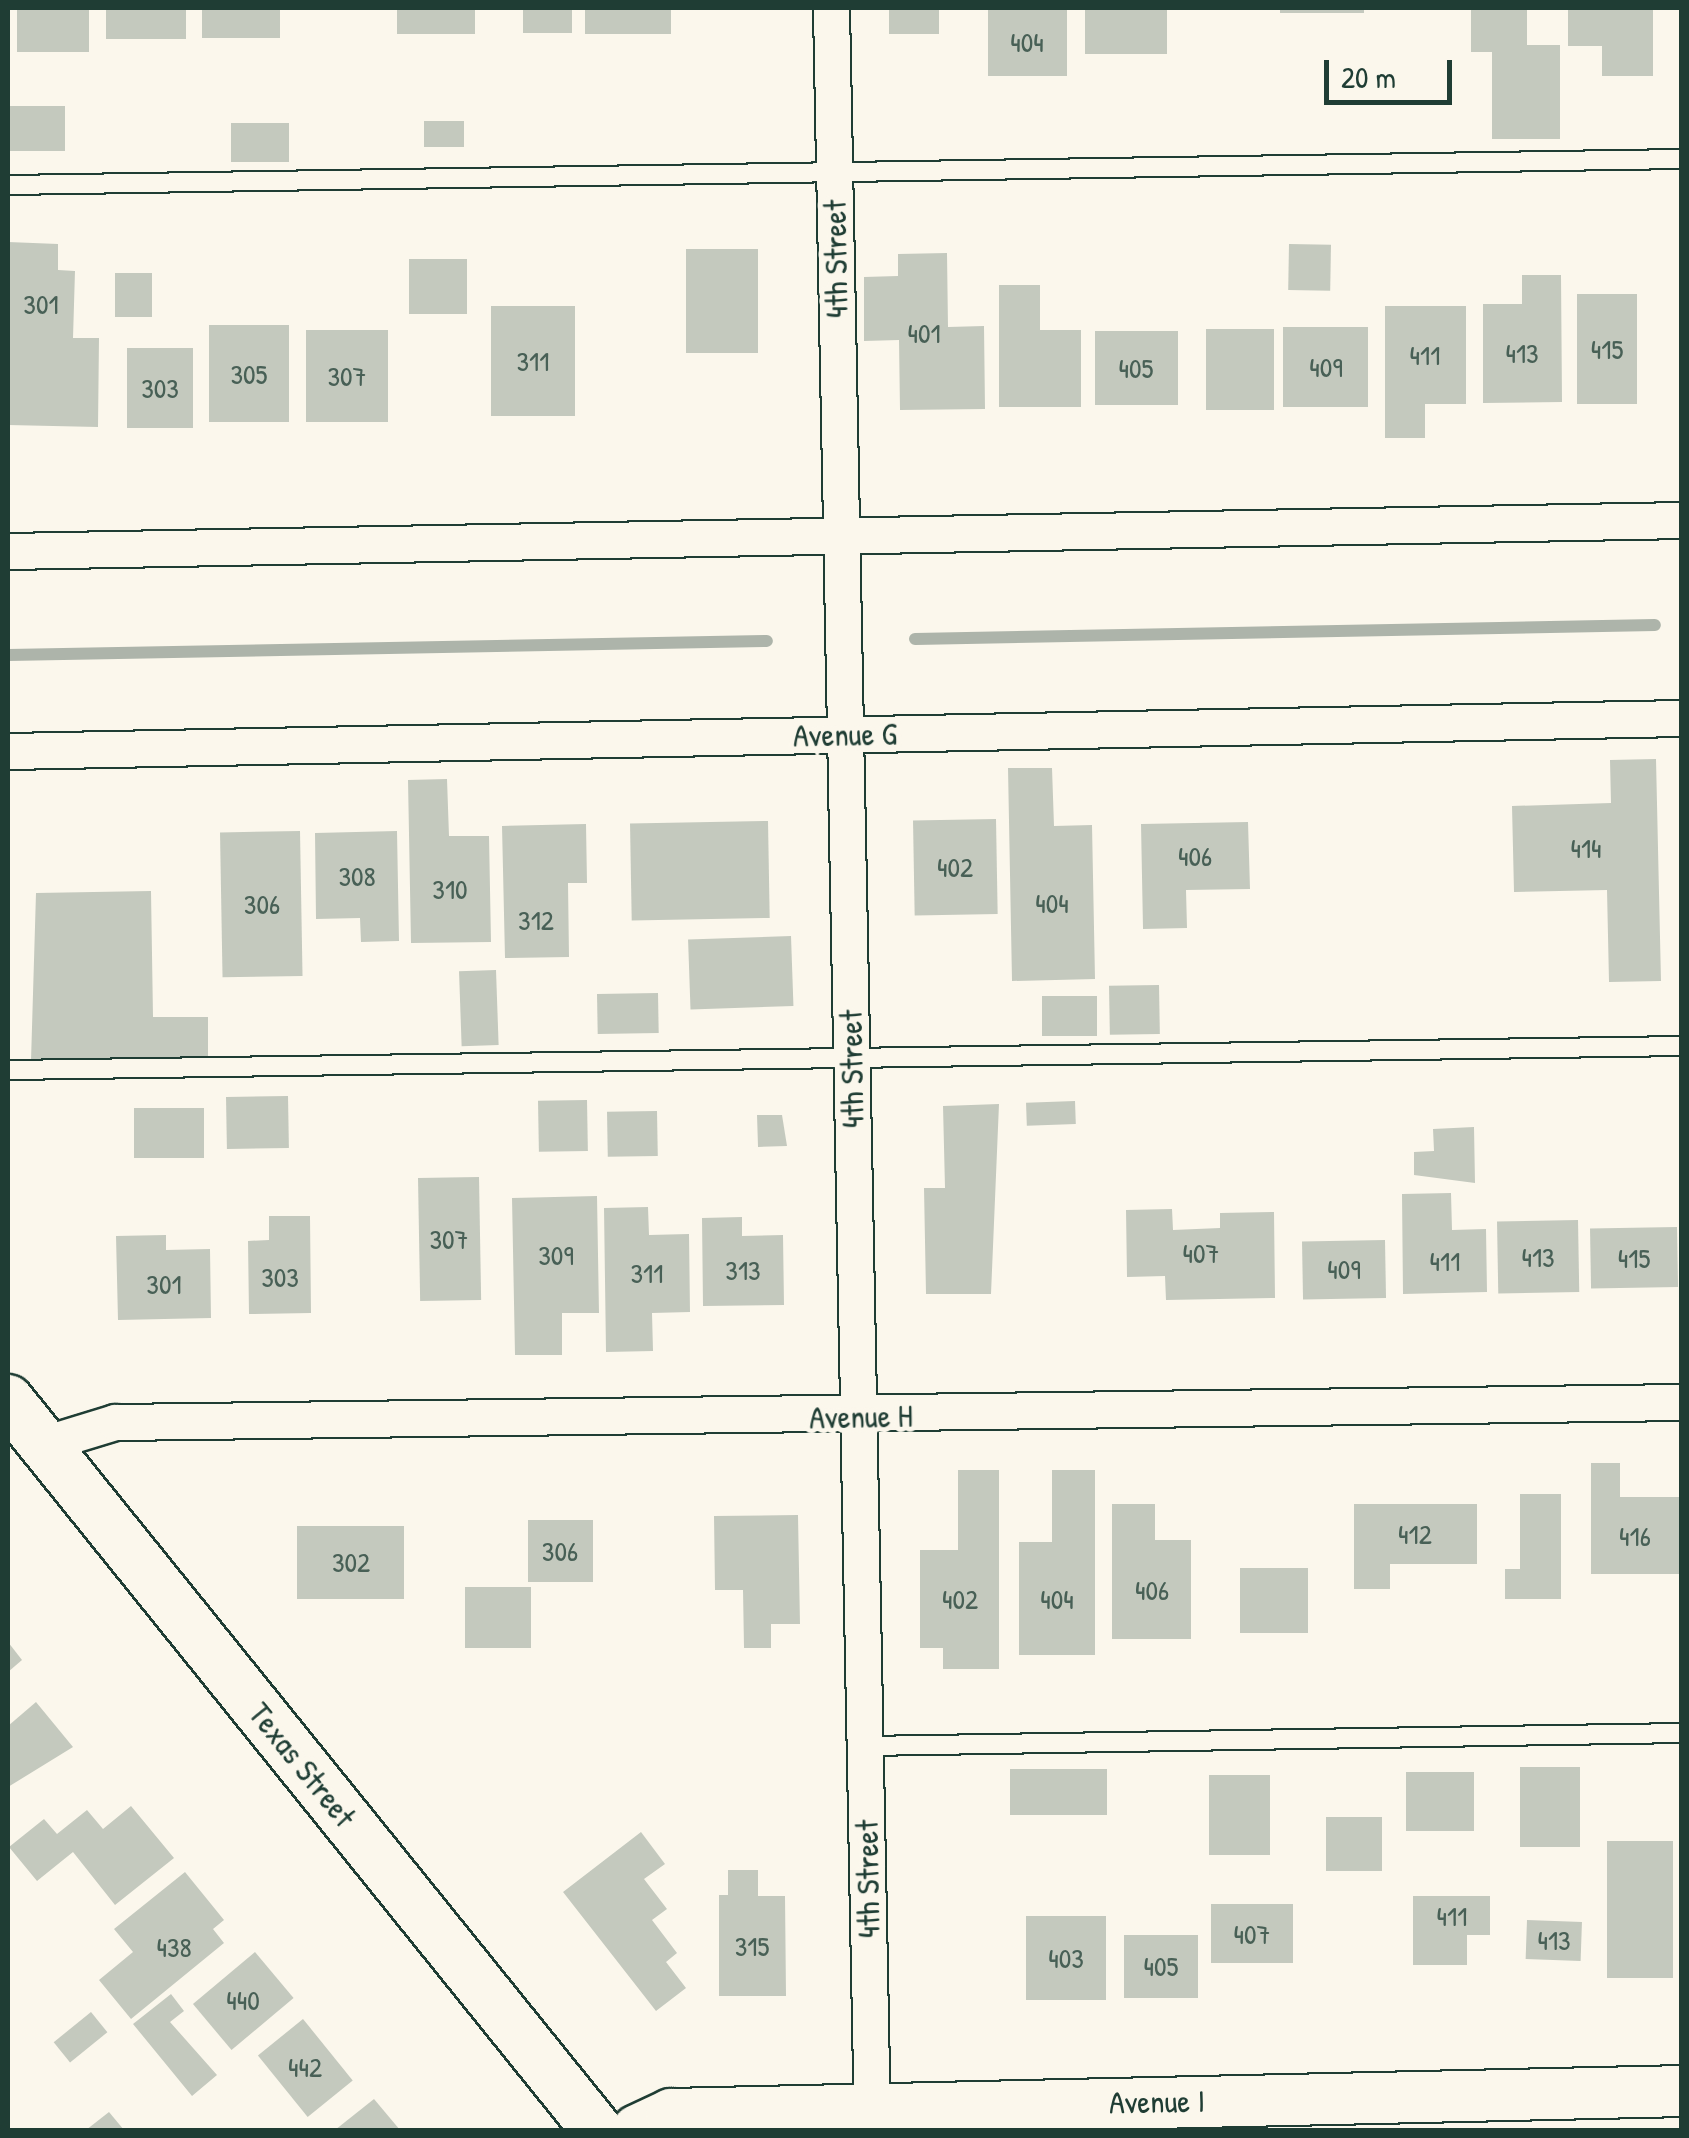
<!DOCTYPE html>
<html>
<head>
<meta charset="utf-8">
<style>
  body { margin:0 }
  #map { position:relative; width:1689px; height:2138px; overflow:hidden; background:#fbf7ec; font-family:"Patrick Hand",sans-serif }
  div>[style] { position:absolute }
  [style*='--x'] { left:calc(var(--x)*1px); top:calc(var(--y)*1px); width:calc(var(--w)*1px); rotate:calc(var(--a)*1deg) }
  .stream>* { height:12px; margin:-6px; padding:0 6px; transform-origin:6px; border-radius:6px; background:#adb4aa }
  .building>* { inset:0; background:#c4c9be; transform-origin:0 0 }
  .roads { filter:drop-shadow(2px 0 #1f3d34) drop-shadow(-2px 0 #1f3d34) drop-shadow(0 2px #1f3d34) drop-shadow(0 -2px #1f3d34) }
  .lane>* { height:18px; margin:-9px; padding:0 9px; transform-origin:9px; border-radius:9px; background:#fbf7ec }
  .street>* { height:35px; margin:-17.5px; padding:0 17.5px; transform-origin:17.5px; border-radius:17.5px; background:#fbf7ec }
  .secondary>* { height:50px; margin:-25px; padding:0 25px; transform-origin:25px; border-radius:25px; background:#fbf7ec }
  span { translate:-50% -50%; white-space:nowrap; text-align:center; line-height:1.15; -webkit-text-stroke:10px #fbf7ec; paint-order:stroke }
  .number-label { font-size:28px; color:#486056 }
  .number-label span { -webkit-text-stroke-width:0 }
  .street-label { font-size:32px; color:#1f3d34 }
  .frame { position:absolute; inset:0; border:10px solid #1f3d34; pointer-events:none }
  .scale { position:absolute; left:1324px; top:60px; width:128px; height:45px; box-sizing:border-box; border:5px solid #1f3d34; border-top:0; padding-left:12px; font-size:30px; line-height:35px; white-space:nowrap; color:#1f3d34; -webkit-text-stroke:8px #fbf7ec; paint-order:stroke }
</style>
</head>
<body>
<div id="map">
  <div class="stream">
    <i style="--x:915;--y:639;--w:740;--a:-1.08"></i>
    <i style="--x:8;--y:655;--w:759;--a:-1.06"></i>
  </div>
  <div class="building">
    <i style="left:17px;top:8px;width:72px;height:44px"></i>
    <i style="left:106px;top:8px;width:80px;height:31px"></i>
    <i style="left:202px;top:8px;width:78px;height:30px"></i>
    <i style="left:397px;top:8px;width:78px;height:26px"></i>
    <i style="left:523px;top:8px;width:49px;height:25px"></i>
    <i style="left:585px;top:8px;width:86px;height:26px"></i>
    <i style="left:889px;top:8px;width:50px;height:26px"></i>
    <i style="left:988px;top:8px;width:79px;height:68px"></i>
    <i style="left:1085px;top:8px;width:82px;height:46px"></i>
    <i style="left:1280px;top:8px;width:84px;height:5px"></i>
    <i style="clip-path:polygon(1471px 8px,1527px 8px,1527px 45px,1560px 45px,1560px 139px,1492px 139px,1492px 52px,1471px 52px)"></i>
    <i style="clip-path:polygon(1568px 8px,1653px 8px,1653px 76px,1602px 76px,1602px 46px,1568px 46px)"></i>
    <i style="left:8px;top:106px;width:57px;height:45px"></i>
    <i style="left:424px;top:121px;width:40px;height:26px"></i>
    <i style="left:231px;top:123px;width:58px;height:39px"></i>
    <i style="clip-path:polygon(8px 242px,58px 244px,58px 270px,75px 271px,73px 338px,99px 338px,98px 427px,8px 425px)"></i>
    <i style="left:1289px;top:244px;width:42px;height:46px;rotate:1deg"></i>
    <i style="left:686px;top:249px;width:72px;height:104px"></i>
    <i style="clip-path:polygon(947px 253px,948px 327px,984px 326px,985px 409px,900px 410px,899px 340px,864px 341px,864px 277px,898px 276px,898px 254px)"></i>
    <i style="left:409px;top:259px;width:58px;height:55px"></i>
    <i style="left:115px;top:273px;width:37px;height:44px"></i>
    <i style="clip-path:polygon(1522px 275px,1561px 275px,1562px 402px,1483px 403px,1483px 304px,1522px 304px)"></i>
    <i style="clip-path:polygon(999px 285px,1040px 285px,1040px 330px,1081px 330px,1081px 407px,999px 407px)"></i>
    <i style="left:1577px;top:294px;width:60px;height:110px"></i>
    <i style="left:491px;top:306px;width:84px;height:110px"></i>
    <i style="clip-path:polygon(1385px 306px,1466px 306px,1466px 404px,1425px 404px,1425px 438px,1385px 438px)"></i>
    <i style="left:209px;top:325px;width:80px;height:97px"></i>
    <i style="left:1283px;top:327px;width:85px;height:80px"></i>
    <i style="left:1206px;top:329px;width:68px;height:81px"></i>
    <i style="left:306px;top:330px;width:82px;height:92px"></i>
    <i style="left:1095px;top:331px;width:83px;height:74px"></i>
    <i style="left:127px;top:348px;width:66px;height:80px"></i>
    <i style="clip-path:polygon(1656px 759px,1661px 981px,1609px 982px,1607px 890px,1514px 892px,1512px 806px,1611px 803px,1610px 760px)"></i>
    <i style="clip-path:polygon(1008px 768px,1052px 768px,1054px 826px,1092px 825px,1095px 979px,1012px 981px)"></i>
    <i style="clip-path:polygon(447px 779px,449px 836px,489px 836px,491px 942px,411px 943px,408px 780px)"></i>
    <i style="left:996px;top:819px;width:95px;height:83px;rotate:89deg"></i>
    <i style="left:768px;top:821px;width:97px;height:138px;rotate:89deg"></i>
    <i style="clip-path:polygon(1248px 822px,1250px 889px,1186px 890px,1187px 928px,1143px 929px,1141px 824px)"></i>
    <i style="clip-path:polygon(586px 824px,587px 883px,568px 883px,569px 957px,505px 958px,502px 826px)"></i>
    <i style="left:300px;top:831px;width:145px;height:80px;rotate:89deg"></i>
    <i style="clip-path:polygon(397px 831px,399px 941px,361px 942px,360px 918px,316px 919px,315px 833px)"></i>
    <i style="clip-path:polygon(151px 891px,153px 1017px,208px 1017px,208px 1059px,31px 1061px,36px 893px)"></i>
    <i style="left:791px;top:936px;width:70px;height:103px;rotate:88deg"></i>
    <i style="left:496px;top:970px;width:75px;height:37px;rotate:88deg"></i>
    <i style="left:1159px;top:985px;width:49px;height:50px;rotate:89deg"></i>
    <i style="left:658px;top:993px;width:40px;height:61px;rotate:89deg"></i>
    <i style="left:1042px;top:996px;width:55px;height:40px"></i>
    <i style="left:288px;top:1096px;width:52px;height:62px;rotate:89deg"></i>
    <i style="left:587px;top:1100px;width:51px;height:49px;rotate:89deg"></i>
    <i style="left:1075px;top:1101px;width:23px;height:49px;rotate:88deg"></i>
    <i style="clip-path:polygon(999px 1104px,991px 1294px,926px 1294px,924px 1188px,945px 1188px,943px 1106px)"></i>
    <i style="left:204px;top:1108px;width:50px;height:70px;rotate:90deg"></i>
    <i style="left:657px;top:1111px;width:45px;height:50px;rotate:89deg"></i>
    <i style="clip-path:polygon(757px 1115px,782px 1115px,787px 1146px,758px 1147px)"></i>
    <i style="clip-path:polygon(1474px 1127px,1475px 1183px,1414px 1175px,1414px 1152px,1434px 1151px,1433px 1129px)"></i>
    <i style="left:479px;top:1177px;width:123px;height:61px;rotate:89deg"></i>
    <i style="clip-path:polygon(1451px 1193px,1452px 1230px,1486px 1229px,1487px 1292px,1403px 1294px,1402px 1194px)"></i>
    <i style="clip-path:polygon(597px 1196px,599px 1313px,562px 1313px,562px 1355px,515px 1355px,512px 1198px)"></i>
    <i style="clip-path:polygon(648px 1207px,649px 1235px,689px 1234px,690px 1312px,652px 1313px,653px 1351px,606px 1352px,604px 1208px)"></i>
    <i style="clip-path:polygon(1172px 1209px,1173px 1230px,1220px 1228px,1220px 1213px,1274px 1212px,1275px 1298px,1166px 1300px,1165px 1276px,1127px 1277px,1126px 1210px)"></i>
    <i style="clip-path:polygon(269px 1216px,310px 1216px,311px 1313px,249px 1314px,248px 1241px,269px 1240px)"></i>
    <i style="clip-path:polygon(742px 1217px,742px 1236px,783px 1235px,784px 1305px,703px 1306px,702px 1218px)"></i>
    <i style="left:1578px;top:1220px;width:72px;height:81px;rotate:89deg"></i>
    <i style="left:1677px;top:1227px;width:60px;height:87px;rotate:89deg"></i>
    <i style="clip-path:polygon(166px 1235px,166px 1250px,210px 1249px,211px 1318px,118px 1320px,116px 1236px)"></i>
    <i style="left:1385px;top:1240px;width:58px;height:83px;rotate:89deg"></i>
    <i style="clip-path:polygon(1591px 1463px,1620px 1463px,1620px 1497px,1679px 1497px,1679px 1574px,1591px 1574px)"></i>
    <i style="clip-path:polygon(958px 1470px,999px 1470px,999px 1669px,943px 1669px,943px 1648px,920px 1648px,920px 1550px,958px 1550px)"></i>
    <i style="clip-path:polygon(1052px 1470px,1095px 1470px,1095px 1655px,1019px 1655px,1019px 1542px,1052px 1542px)"></i>
    <i style="clip-path:polygon(1520px 1494px,1561px 1494px,1561px 1599px,1505px 1599px,1505px 1569px,1520px 1569px)"></i>
    <i style="clip-path:polygon(1112px 1504px,1155px 1504px,1155px 1540px,1191px 1540px,1191px 1639px,1112px 1639px)"></i>
    <i style="clip-path:polygon(1354px 1504px,1477px 1504px,1477px 1564px,1390px 1564px,1390px 1589px,1354px 1589px)"></i>
    <i style="clip-path:polygon(798px 1515px,800px 1624px,771px 1624px,771px 1648px,744px 1648px,743px 1590px,715px 1590px,714px 1516px)"></i>
    <i style="left:528px;top:1520px;width:65px;height:62px"></i>
    <i style="left:297px;top:1526px;width:107px;height:73px"></i>
    <i style="left:1240px;top:1568px;width:68px;height:65px"></i>
    <i style="left:465px;top:1587px;width:66px;height:61px"></i>
    <i style="clip-path:polygon(8px 1642px,22px 1660px,8px 1672px)"></i>
    <i style="clip-path:polygon(36px 1702px,73px 1747px,8px 1787px,8px 1726px)"></i>
    <i style="left:1520px;top:1767px;width:60px;height:80px"></i>
    <i style="left:1107px;top:1769px;width:46px;height:97px;rotate:90deg"></i>
    <i style="left:1406px;top:1772px;width:68px;height:59px"></i>
    <i style="left:1209px;top:1775px;width:61px;height:80px"></i>
    <i style="clip-path:polygon(131px 1806px,174px 1858px,115px 1905px,73px 1852px,37px 1881px,9px 1847px,44px 1819px,57px 1834px,87px 1810px,103px 1829px)"></i>
    <i style="left:1326px;top:1817px;width:56px;height:54px"></i>
    <i style="clip-path:polygon(641px 1832px,665px 1864px,644px 1879px,667px 1909px,652px 1920px,677px 1953px,666px 1962px,686px 1988px,656px 2011px,563px 1892px)"></i>
    <i style="left:1607px;top:1841px;width:66px;height:137px"></i>
    <i style="clip-path:polygon(728px 1870px,758px 1870px,758px 1896px,785px 1896px,786px 1996px,719px 1996px,719px 1895px,728px 1895px)"></i>
    <i style="clip-path:polygon(185px 1872px,224px 1920px,213px 1929px,224px 1943px,131px 2019px,99px 1980px,133px 1952px,114px 1929px)"></i>
    <i style="clip-path:polygon(1413px 1896px,1490px 1896px,1490px 1935px,1467px 1935px,1467px 1965px,1413px 1965px)"></i>
    <i style="left:1211px;top:1904px;width:82px;height:59px"></i>
    <i style="left:1026px;top:1916px;width:80px;height:84px"></i>
    <i style="left:1527px;top:1920px;width:55px;height:39px;rotate:2deg"></i>
    <i style="left:1124px;top:1935px;width:74px;height:63px"></i>
    <i style="left:255px;top:1952px;width:60px;height:81px;rotate:50deg"></i>
    <i style="clip-path:polygon(171px 1994px,184px 2011px,170px 2022px,217px 2075px,192px 2096px,133px 2024px)"></i>
    <i style="left:91px;top:2012px;width:26px;height:48px;rotate:51deg"></i>
    <i style="left:303px;top:2019px;width:79px;height:58px;rotate:51deg"></i>
    <i style="clip-path:polygon(374px 2099px,400px 2130px,335px 2130px)"></i>
    <i style="clip-path:polygon(109px 2112px,124px 2130px,86px 2130px)"></i>
  </div>
  <div class="roads">
    <div class="lane">
      <i style="--x:8;--y:185;--w:1674;--a:-0.89"></i>
      <i style="--x:8;--y:1070;--w:1674;--a:-0.82"></i>
      <i style="--x:865;--y:1746;--w:817;--a:-0.91"></i>
    </div>
    <div class="street">
      <i style="--x:831;--y:8;--w:2122;--a:88.89"></i>
      <i style="--x:8;--y:551;--w:1674;--a:-1.06"></i>
      <i style="--x:8;--y:751;--w:1674;--a:-1.13"></i>
      <i style="--x:43;--y:1444;--w:75;--a:-17"></i>
      <i style="--x:115;--y:1422;--w:1567;--a:-0.73"></i>
    </div>
    <div class="secondary">
      <i style="--x:8;--y:1400;--w:938;--a:51.1"></i>
      <i style="--x:637;--y:2130;--w:38;--a:-25"></i>
      <i style="--x:671;--y:2114;--w:1011;--a:-1.3"></i>
    </div>
  </div>
  <div class="number-label">
    <span style="left:1027px;top:42px">404</span>
    <span style="left:41px;top:304px">301</span>
    <span style="left:924px;top:333px">401</span>
    <span style="left:1607px;top:349px">415</span>
    <span style="left:1522px;top:353px">413</span>
    <span style="left:1425px;top:355px">411</span>
    <span style="left:533px;top:361px">311</span>
    <span style="left:1326px;top:367px">409</span>
    <span style="left:1136px;top:368px">405</span>
    <span style="left:249px;top:374px">305</span>
    <span style="left:347px;top:376px">307</span>
    <span style="left:160px;top:388px">303</span>
    <span style="left:1586px;top:848px">414</span>
    <span style="left:1195px;top:856px">406</span>
    <span style="left:955px;top:867px">402</span>
    <span style="left:357px;top:876px">308</span>
    <span style="left:450px;top:889px">310</span>
    <span style="left:1052px;top:903px">404</span>
    <span style="left:262px;top:904px">306</span>
    <span style="left:536px;top:920px">312</span>
    <span style="left:449px;top:1239px">307</span>
    <span style="left:1201px;top:1253px">407</span>
    <span style="left:556px;top:1255px">309</span>
    <span style="left:1538px;top:1257px">413</span>
    <span style="left:1634px;top:1258px">415</span>
    <span style="left:1445px;top:1261px">411</span>
    <span style="left:1344px;top:1269px">409</span>
    <span style="left:743px;top:1270px">313</span>
    <span style="left:647px;top:1273px">311</span>
    <span style="left:280px;top:1277px">303</span>
    <span style="left:164px;top:1284px">301</span>
    <span style="left:1415px;top:1534px">412</span>
    <span style="left:1635px;top:1536px">416</span>
    <span style="left:560px;top:1551px">306</span>
    <span style="left:351px;top:1562px">302</span>
    <span style="left:1152px;top:1590px">406</span>
    <span style="left:960px;top:1599px">402</span>
    <span style="left:1057px;top:1599px">404</span>
    <span style="left:1452px;top:1916px">411</span>
    <span style="left:1252px;top:1934px">407</span>
    <span style="left:1554px;top:1940px">413</span>
    <span style="left:752px;top:1946px">315</span>
    <span style="left:174px;top:1947px">438</span>
    <span style="left:1066px;top:1958px">403</span>
    <span style="left:1161px;top:1966px">405</span>
    <span style="left:243px;top:2000px">440</span>
    <span style="left:305px;top:2067px">442</span>
  </div>
  <div class="street-label">
    <span style="left:836px;top:259px;rotate:-91deg">4th Street</span>
    <span style="left:845px;top:735px;rotate:-1deg">Avenue G</span>
    <span style="left:852px;top:1069px;rotate:-91deg">4th Street</span>
    <span style="left:861px;top:1417px;rotate:-1deg">Avenue H</span>
    <span style="left:302px;top:1765px;rotate:51deg">Texas Street</span>
    <span style="left:868px;top:1879px;rotate:-91deg">4th Street</span>
    <span style="left:1157px;top:2102px;rotate:-1deg">Avenue I</span>
  </div>
  <div class="frame"></div>
  <div class="scale">20 m</div>
</div>
</body>
</html>
